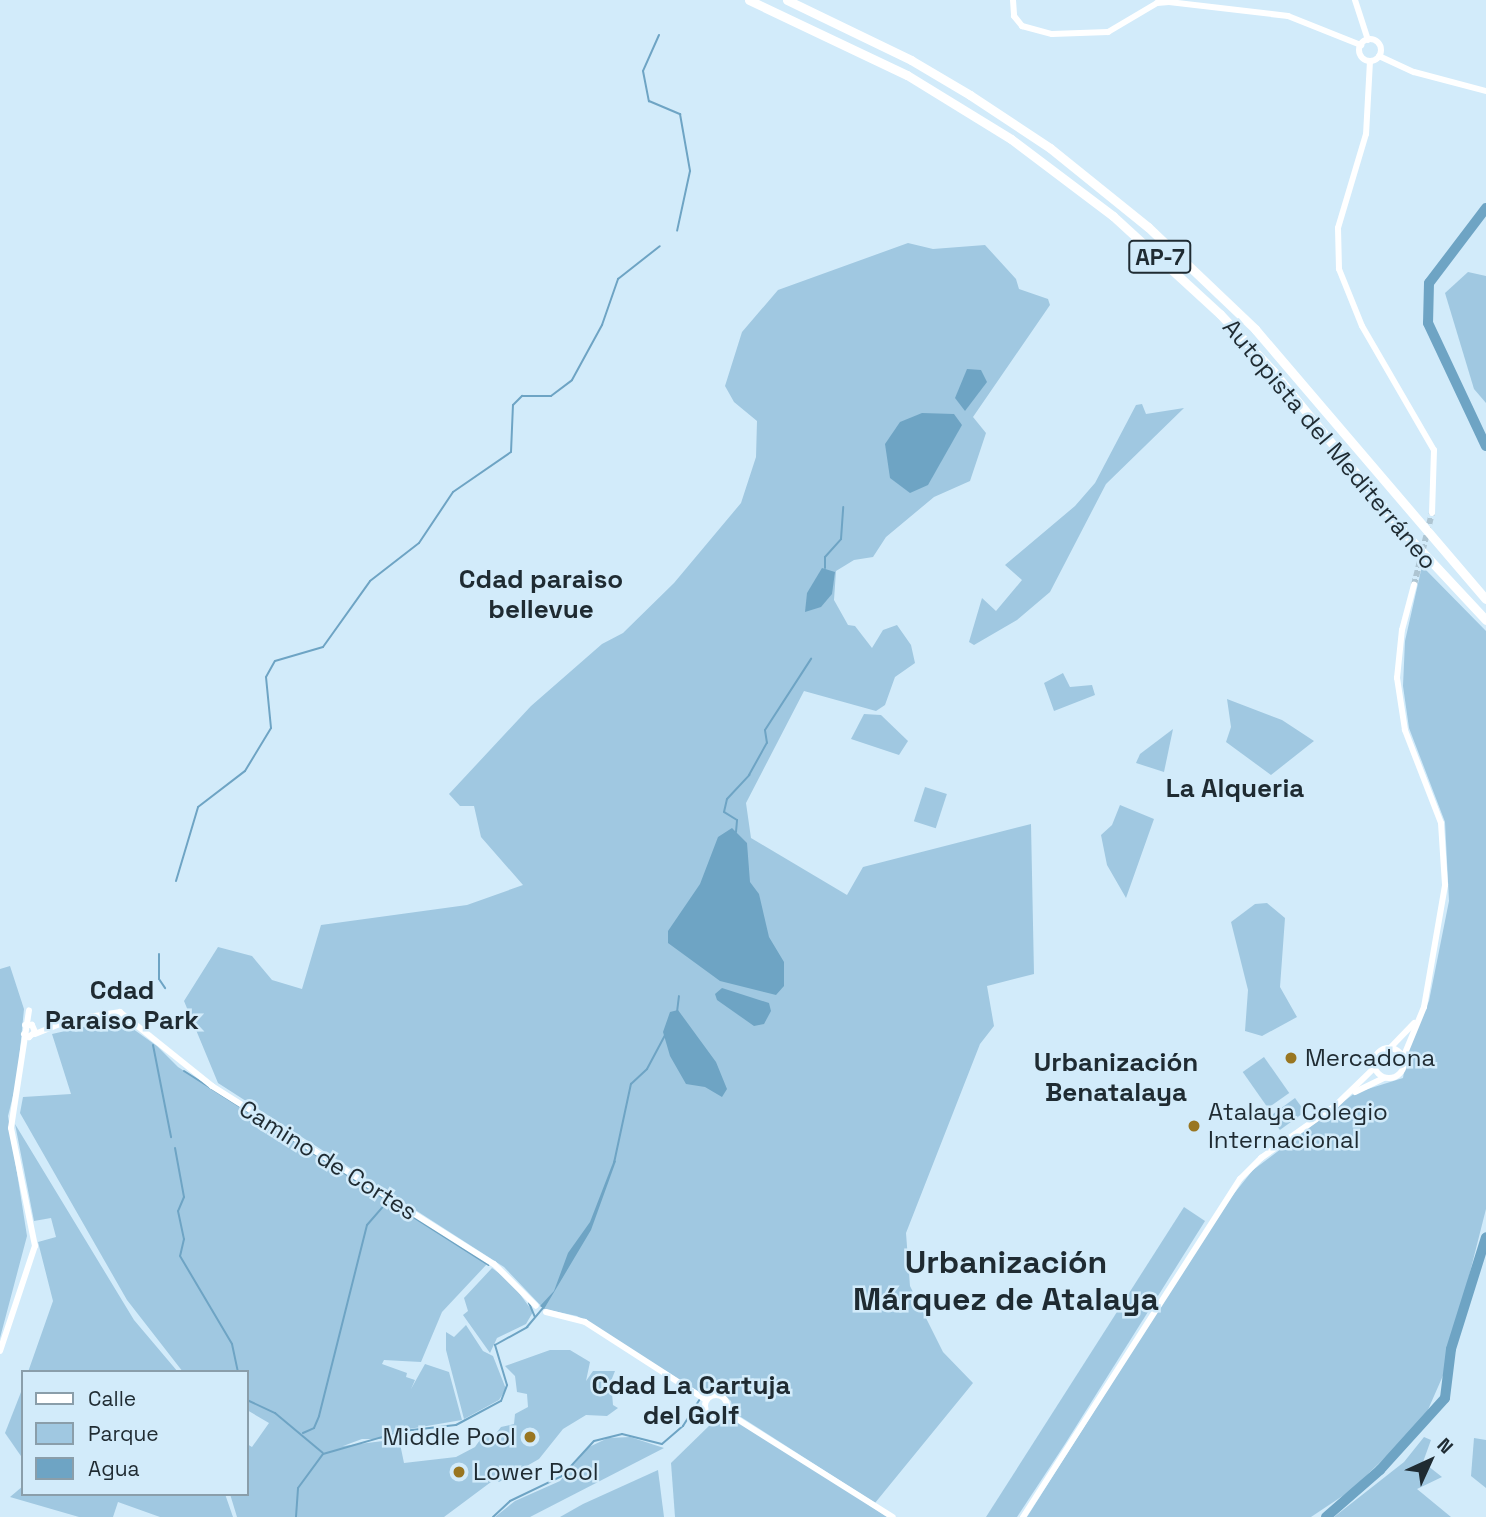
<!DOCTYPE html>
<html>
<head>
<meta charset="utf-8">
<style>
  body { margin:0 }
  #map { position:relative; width:1486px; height:1517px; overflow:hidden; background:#d2ebfa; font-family:"Space Grotesk",sans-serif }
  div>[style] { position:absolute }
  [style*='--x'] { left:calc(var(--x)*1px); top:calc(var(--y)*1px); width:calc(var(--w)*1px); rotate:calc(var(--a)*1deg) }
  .green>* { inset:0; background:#a0c8e1; transform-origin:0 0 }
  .water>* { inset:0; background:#6ea4c4 }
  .stream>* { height:2px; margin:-1px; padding:0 1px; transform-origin:1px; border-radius:1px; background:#6ea4c4 }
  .river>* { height:10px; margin:-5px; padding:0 5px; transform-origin:5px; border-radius:5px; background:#6ea4c4 }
  .secondary-tunnel>* { height:6px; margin-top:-3px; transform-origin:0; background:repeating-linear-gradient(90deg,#aec5d2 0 6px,transparent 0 9px) }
  .secondary>* { height:6px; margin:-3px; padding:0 3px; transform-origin:3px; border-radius:3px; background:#fff }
  .secondary>.ring { margin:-3px; padding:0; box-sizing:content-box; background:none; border:6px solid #fff; border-radius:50% }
  .highway>* { height:9px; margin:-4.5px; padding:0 4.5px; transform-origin:4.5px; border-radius:4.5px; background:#fff }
  .dots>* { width:19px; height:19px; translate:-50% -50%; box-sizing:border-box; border:4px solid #d2ebfa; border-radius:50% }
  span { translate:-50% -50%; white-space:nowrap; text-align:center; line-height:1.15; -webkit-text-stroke:5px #d2ebfa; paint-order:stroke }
  .shield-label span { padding:2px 5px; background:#d2ebfa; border:2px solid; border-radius:5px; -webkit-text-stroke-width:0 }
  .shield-label { font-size:23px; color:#1f2b32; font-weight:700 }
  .street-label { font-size:24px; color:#1f2b32 }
  .poi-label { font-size:24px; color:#1f2b32 }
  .left { translate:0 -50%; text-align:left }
  .right { translate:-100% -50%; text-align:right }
  .neighbourhood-label { font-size:26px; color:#1f2b32; font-weight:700 }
  .district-label { font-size:32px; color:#1f2b32; font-weight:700 }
  .legend { position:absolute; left:21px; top:1370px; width:228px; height:126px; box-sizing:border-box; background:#d2ebfa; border:2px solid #8a9eaa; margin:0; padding:9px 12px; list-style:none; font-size:21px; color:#1f2b32 }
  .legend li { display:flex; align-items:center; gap:14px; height:35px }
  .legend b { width:35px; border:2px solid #8a9eaa }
  .north { position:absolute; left:1395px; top:1426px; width:70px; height:70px; -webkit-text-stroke:5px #d2ebfa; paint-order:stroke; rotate:45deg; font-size:19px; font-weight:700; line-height:28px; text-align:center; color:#1f2b32 }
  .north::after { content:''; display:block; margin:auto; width:24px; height:32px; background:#1f2b32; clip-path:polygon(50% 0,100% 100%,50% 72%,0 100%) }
</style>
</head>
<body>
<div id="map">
  <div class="green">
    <i style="clip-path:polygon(908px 243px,933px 249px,985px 245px,1016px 279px,1019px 289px,1048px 299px,1050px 305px,973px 417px,986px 433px,970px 481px,934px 497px,886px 537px,873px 557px,854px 560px,836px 571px,834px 600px,848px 625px,855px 626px,872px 648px,883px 630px,897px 625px,911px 645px,915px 663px,895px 677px,885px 705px,876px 711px,804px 691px,746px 803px,751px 838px,847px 895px,863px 867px,1031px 824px,1034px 974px,987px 986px,994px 1026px,980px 1044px,906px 1233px,910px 1286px,943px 1352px,973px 1383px,875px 1503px,733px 1412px,731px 1401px,722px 1393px,701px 1393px,577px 1316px,544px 1309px,504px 1267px,218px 1083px,184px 1001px,218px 947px,252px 956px,272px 980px,302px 989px,321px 925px,467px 905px,523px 885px,481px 837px,474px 806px,460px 806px,449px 794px,531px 706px,602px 644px,623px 633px,674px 583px,741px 503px,756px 457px,757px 421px,734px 402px,725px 386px,742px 332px,778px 290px)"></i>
    <i style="clip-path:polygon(1468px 272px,1486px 276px,1486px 403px,1474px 389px,1445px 293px)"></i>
    <i style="clip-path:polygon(1142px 404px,1146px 414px,1184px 408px,1106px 484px,1050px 592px,1017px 620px,974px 645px,969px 642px,982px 598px,996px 611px,1022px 580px,1005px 565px,1075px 506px,1095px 483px,1136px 405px)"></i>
    <i style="clip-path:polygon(1422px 566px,1486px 631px,1486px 1209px,1445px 1371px,1427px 1412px,1394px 1449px,1350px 1491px,1311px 1517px,1027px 1517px,1224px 1206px,1253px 1170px,1355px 1093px,1403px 1078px,1408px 1048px,1429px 1001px,1449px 901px,1445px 822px,1409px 728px,1403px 686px,1405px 641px)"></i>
    <i style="clip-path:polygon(1063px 673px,1070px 687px,1092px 685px,1095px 695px,1054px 711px,1044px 683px)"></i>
    <i style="clip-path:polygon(1227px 699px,1282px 720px,1314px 741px,1271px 775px,1226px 742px,1231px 727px)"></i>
    <i style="clip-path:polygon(864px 714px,881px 715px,908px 741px,899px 755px,851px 739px)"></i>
    <i style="clip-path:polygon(1173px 729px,1164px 772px,1136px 763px,1140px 754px)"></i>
    <i style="left:925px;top:787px;width:23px;height:36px;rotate:18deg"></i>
    <i style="clip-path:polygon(1120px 805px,1154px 819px,1126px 898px,1107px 865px,1101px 835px,1112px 825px)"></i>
    <i style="clip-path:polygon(1267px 903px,1285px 918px,1280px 987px,1297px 1017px,1262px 1036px,1245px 1031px,1248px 990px,1231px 922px,1255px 904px)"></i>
    <i style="clip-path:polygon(10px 966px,24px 1009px,17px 1080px,8px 1116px,27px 1236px,0 1338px,0 969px)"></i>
    <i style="clip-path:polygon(119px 1019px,157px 1046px,178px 1067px,487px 1264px,442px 1312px,421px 1362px,384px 1360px,382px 1364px,407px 1373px,406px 1377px,415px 1380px,411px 1389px,425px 1364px,449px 1372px,462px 1420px,403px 1430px,383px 1439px,362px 1439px,343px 1446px,383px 1441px,398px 1434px,404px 1463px,456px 1457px,475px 1447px,482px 1437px,494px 1436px,501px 1427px,514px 1424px,515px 1414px,528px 1407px,527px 1394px,517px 1392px,515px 1376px,505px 1366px,550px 1350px,570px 1350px,590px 1362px,586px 1381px,593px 1371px,615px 1371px,611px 1381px,613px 1405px,618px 1408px,607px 1416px,586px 1415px,563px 1429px,539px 1459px,499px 1482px,495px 1479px,444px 1517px,237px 1517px,230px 1494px,247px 1494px,247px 1444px,252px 1447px,269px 1423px,247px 1410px,247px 1372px,183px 1372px,127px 1300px,20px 1113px,23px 1097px,71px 1094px,52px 1034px)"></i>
    <i style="left:1264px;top:1057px;width:44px;height:26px;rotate:55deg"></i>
    <i style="left:1295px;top:1098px;width:17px;height:31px;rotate:54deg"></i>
    <i style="clip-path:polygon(15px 1124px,134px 1320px,178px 1372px,28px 1372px,53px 1301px,38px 1242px,56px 1237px,51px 1218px,34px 1221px)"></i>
    <i style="clip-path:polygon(1184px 1207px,1205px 1221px,1065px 1444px,1017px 1517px,986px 1517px)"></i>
    <i style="clip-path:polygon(492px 1268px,511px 1282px,533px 1312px,526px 1324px,497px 1338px,490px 1353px,463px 1315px,468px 1311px,464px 1298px)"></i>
    <i style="clip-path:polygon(466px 1325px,483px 1351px,493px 1356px,506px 1389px,499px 1400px,464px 1419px,446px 1350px,446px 1332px,454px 1337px)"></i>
    <i style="clip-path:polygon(23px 1387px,23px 1459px,5px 1433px)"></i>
    <i style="clip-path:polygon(733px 1419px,845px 1489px,887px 1517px,675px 1517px,671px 1463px,713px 1422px)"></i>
    <i style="clip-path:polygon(630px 1437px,664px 1448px,530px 1517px,495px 1517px,515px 1501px,560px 1481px,589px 1447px,608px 1438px)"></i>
    <i style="clip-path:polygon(1424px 1437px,1431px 1440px,1423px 1462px,1442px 1477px,1417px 1489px,1451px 1517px,1334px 1517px,1404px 1462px)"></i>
    <i style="clip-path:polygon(1474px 1438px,1486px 1440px,1486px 1488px,1471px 1476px)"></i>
    <i style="clip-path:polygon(658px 1470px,664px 1517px,560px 1517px,583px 1504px)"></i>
    <i style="clip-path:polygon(23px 1486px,23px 1494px,225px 1494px,233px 1517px,160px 1517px,118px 1502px,113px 1517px,79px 1517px,10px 1497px)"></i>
  </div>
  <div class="water">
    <i style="clip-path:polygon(967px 369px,981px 370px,987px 382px,965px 411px,955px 398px)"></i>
    <i style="clip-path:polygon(922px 413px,954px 414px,962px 425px,928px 485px,910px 493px,890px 478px,885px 444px,900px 422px)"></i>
    <i style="clip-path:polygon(822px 568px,835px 572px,832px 594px,821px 607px,805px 612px,807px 593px)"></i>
    <i style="clip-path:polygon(732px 828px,747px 843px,750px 882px,759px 894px,769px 937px,784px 962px,784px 986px,776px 995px,720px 981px,668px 943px,668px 931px,700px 884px,718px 837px)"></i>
    <i style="clip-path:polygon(722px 988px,769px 1003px,771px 1011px,764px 1024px,754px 1026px,717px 1000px,715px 994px)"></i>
    <i style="clip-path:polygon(678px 1010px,716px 1062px,727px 1089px,722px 1097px,705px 1087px,686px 1084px,670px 1056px,663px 1032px,670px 1012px)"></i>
    <i style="clip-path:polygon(614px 1160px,616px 1161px,591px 1230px,544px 1309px,540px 1306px,554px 1291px,568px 1253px,590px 1222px)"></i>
  </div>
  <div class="stream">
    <i style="--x:659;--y:35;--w:39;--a:114"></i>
    <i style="--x:643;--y:71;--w:31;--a:79"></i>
    <i style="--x:649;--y:101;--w:34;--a:23"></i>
    <i style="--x:680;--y:114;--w:58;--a:80"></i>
    <i style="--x:690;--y:171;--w:61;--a:102.2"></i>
    <i style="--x:825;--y:568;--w:11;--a:-90"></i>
    <i style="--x:825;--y:557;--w:24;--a:-48"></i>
    <i style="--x:841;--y:539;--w:32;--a:-86"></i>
    <i style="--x:736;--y:832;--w:12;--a:-85"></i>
    <i style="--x:737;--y:820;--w:15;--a:-148"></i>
    <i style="--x:724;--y:812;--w:13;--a:-77"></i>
    <i style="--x:727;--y:799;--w:33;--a:-47"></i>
    <i style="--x:749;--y:775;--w:37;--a:-61"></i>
    <i style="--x:767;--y:743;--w:13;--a:-99"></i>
    <i style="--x:765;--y:730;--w:85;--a:-57.1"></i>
    <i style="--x:176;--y:881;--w:77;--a:-73.4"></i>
    <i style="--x:198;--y:807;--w:59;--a:-37.5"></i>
    <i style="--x:245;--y:771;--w:50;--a:-58.8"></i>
    <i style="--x:271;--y:728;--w:51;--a:-95.6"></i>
    <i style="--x:266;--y:677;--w:18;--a:-61"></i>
    <i style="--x:275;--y:661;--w:50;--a:-16.3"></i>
    <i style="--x:323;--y:647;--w:81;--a:-54.5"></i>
    <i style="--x:370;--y:581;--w:62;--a:-37.8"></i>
    <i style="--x:419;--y:543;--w:61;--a:-56.3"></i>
    <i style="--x:453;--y:492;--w:70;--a:-34.6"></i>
    <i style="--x:511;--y:452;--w:47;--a:-87.6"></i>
    <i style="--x:513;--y:405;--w:13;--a:-45"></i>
    <i style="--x:522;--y:396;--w:29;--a:0"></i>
    <i style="--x:551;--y:396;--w:26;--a:-37"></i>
    <i style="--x:572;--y:380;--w:63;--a:-61.4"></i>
    <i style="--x:602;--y:325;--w:49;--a:-70.8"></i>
    <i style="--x:618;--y:279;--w:53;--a:-38.2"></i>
    <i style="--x:159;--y:954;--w:25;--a:90"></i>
    <i style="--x:159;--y:979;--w:11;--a:56"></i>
    <i style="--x:677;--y:1012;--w:16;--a:-83"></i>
    <i style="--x:153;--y:1045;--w:94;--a:78.9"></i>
    <i style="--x:184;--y:1071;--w:361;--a:32.5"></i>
    <i style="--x:175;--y:1148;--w:50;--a:79.6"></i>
    <i style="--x:184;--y:1197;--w:15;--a:113"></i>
    <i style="--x:178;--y:1211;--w:29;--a:78"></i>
    <i style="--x:184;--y:1239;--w:17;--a:103"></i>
    <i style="--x:180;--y:1256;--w:102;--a:59.4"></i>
    <i style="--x:232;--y:1344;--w:29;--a:78"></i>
    <i style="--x:614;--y:1163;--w:81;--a:-77.9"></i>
    <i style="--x:631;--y:1084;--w:22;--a:-43"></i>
    <i style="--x:647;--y:1069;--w:38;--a:-62"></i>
    <i style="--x:529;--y:1303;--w:15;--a:67"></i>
    <i style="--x:247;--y:1400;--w:31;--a:25"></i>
    <i style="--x:275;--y:1413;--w:62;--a:39.8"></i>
    <i style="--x:303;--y:1433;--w:12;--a:-24"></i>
    <i style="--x:314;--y:1428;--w:13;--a:-67"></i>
    <i style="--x:319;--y:1416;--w:197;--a:-75.9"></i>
    <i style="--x:367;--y:1225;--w:29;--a:-49"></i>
    <i style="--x:296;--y:1517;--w:29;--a:-86"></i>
    <i style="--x:298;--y:1488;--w:42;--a:-53.7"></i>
    <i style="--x:323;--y:1454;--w:83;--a:-16"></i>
    <i style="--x:403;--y:1431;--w:53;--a:-6.5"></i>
    <i style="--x:456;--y:1425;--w:51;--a:-28.1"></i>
    <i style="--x:501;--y:1401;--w:17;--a:-69"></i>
    <i style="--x:507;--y:1385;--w:42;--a:-106.7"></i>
    <i style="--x:495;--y:1345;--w:37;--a:-29"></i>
    <i style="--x:527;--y:1327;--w:25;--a:-50"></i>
    <i style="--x:493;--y:1517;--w:23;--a:-43"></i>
    <i style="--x:510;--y:1501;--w:58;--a:-25.7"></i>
    <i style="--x:562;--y:1476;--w:47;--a:-47.6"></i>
    <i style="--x:594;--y:1441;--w:29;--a:-14"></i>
    <i style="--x:622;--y:1434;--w:41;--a:14"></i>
    <i style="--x:662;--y:1444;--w:28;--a:-41"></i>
    <i style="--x:683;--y:1426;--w:31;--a:-58"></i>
  </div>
  <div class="river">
    <i style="--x:1486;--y:208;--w:94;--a:127.2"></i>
    <i style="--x:1429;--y:283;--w:40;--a:91.4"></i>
    <i style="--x:1428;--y:323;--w:136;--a:64.8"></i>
    <i style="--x:1326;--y:1517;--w:72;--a:-41"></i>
    <i style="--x:1380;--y:1470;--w:97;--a:-47.9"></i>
    <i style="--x:1445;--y:1398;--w:49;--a:-83"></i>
    <i style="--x:1451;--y:1349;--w:117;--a:-72.6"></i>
  </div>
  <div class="secondary-tunnel">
    <i style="--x:1414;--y:585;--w:74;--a:-76"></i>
  </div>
  <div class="secondary">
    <i style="--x:1013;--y:0;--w:16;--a:86"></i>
    <i style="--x:1014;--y:16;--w:13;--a:51"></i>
    <i style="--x:1022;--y:26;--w:31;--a:15"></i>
    <i style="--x:1052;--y:34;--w:56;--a:-2"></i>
    <i style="--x:1108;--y:32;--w:57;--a:-30.6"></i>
    <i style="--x:1157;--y:3;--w:12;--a:-5"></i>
    <i style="--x:1169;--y:2;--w:120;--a:6.7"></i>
    <i style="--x:1288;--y:16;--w:79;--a:21.7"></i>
    <i style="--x:1355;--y:0;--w:42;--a:72"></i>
    <i class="ring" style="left:1359px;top:39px;width:16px;height:16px"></i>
    <i style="--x:1379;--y:56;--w:38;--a:25"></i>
    <i style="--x:1414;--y:72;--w:74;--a:14.8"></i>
    <i style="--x:1370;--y:61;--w:73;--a:93.1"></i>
    <i style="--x:1366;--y:134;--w:98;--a:106.6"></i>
    <i style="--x:1338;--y:228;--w:41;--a:88.6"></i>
    <i style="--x:1339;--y:269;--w:61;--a:68"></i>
    <i style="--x:1362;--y:326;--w:143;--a:59.9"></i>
    <i style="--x:1434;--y:450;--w:63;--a:91.8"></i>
    <i style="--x:24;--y:1034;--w:6;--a:31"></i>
    <i style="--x:29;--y:1037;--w:8;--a:-40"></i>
    <i style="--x:35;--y:1032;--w:8;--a:-113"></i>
    <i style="--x:32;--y:1025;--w:7;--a:180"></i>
    <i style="--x:35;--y:1034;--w:38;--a:-22"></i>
    <i style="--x:70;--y:1020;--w:51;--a:-9.1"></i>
    <i style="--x:120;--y:1012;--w:118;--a:38.8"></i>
    <i style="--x:212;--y:1086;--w:333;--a:32.3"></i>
    <i style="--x:494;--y:1264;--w:59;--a:45"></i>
    <i class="ring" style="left:1374px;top:1048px;width:24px;height:24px"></i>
    <i style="--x:1390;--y:1048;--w:35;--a:-46"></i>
    <i style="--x:1403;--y:1058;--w:55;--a:-67.6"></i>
    <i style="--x:1424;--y:1007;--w:124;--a:-80.2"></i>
    <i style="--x:1445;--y:885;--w:62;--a:-93.7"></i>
    <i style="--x:1441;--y:823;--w:100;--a:-111.2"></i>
    <i style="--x:1405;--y:730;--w:53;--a:-98.7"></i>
    <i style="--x:1397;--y:678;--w:48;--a:-84.1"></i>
    <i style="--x:1402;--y:630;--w:47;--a:-75.1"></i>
    <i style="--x:1355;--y:1092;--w:32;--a:-26"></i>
    <i style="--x:546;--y:1312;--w:40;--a:14.4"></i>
    <i style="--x:585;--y:1322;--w:144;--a:32.8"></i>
    <i style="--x:0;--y:1351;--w:111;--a:-71.6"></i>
    <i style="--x:35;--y:1246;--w:120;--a:-101.5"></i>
    <i style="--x:11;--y:1128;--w:119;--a:-81.3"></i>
    <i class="ring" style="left:705px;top:1395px;width:16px;height:16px"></i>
    <i style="--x:726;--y:1412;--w:197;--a:32.2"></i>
    <i style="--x:1023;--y:1517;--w:402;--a:-57.3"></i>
    <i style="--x:1240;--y:1179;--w:30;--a:-45"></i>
    <i style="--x:1261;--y:1158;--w:92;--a:-35.2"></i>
    <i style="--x:1336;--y:1105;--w:53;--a:-44.2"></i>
  </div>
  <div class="highway">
    <i style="--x:749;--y:0;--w:175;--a:25.4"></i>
    <i style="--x:907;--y:75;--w:122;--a:31.6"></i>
    <i style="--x:1011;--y:139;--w:128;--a:37"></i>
    <i style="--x:1113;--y:216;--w:145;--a:42.5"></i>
    <i style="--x:1220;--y:314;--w:78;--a:47.1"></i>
    <i style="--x:1273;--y:371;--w:205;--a:50.9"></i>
    <i style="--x:1402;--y:530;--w:123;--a:47"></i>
    <i style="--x:787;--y:0;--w:138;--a:25.8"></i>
    <i style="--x:911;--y:60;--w:69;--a:30.7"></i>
    <i style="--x:970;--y:95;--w:96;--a:33.5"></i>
    <i style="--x:1050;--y:148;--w:126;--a:38.9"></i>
    <i style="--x:1148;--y:227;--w:148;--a:43.6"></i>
    <i style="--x:1255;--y:329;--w:355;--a:49.5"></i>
  </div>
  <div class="dots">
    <i style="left:1291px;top:1058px;background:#997621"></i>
    <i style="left:1194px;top:1126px;background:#997621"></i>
    <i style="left:530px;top:1437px;background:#997621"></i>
    <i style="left:459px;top:1472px;background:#997621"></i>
  </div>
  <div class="shield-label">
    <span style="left:1160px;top:257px">AP-7</span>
  </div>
  <div class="street-label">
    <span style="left:1330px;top:444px;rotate:50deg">Autopista del Mediterráneo</span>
    <span style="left:328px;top:1160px;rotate:32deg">Camino de Cortes</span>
  </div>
  <div class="poi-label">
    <span class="left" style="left:1305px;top:1058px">Mercadona</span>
    <span class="left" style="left:1208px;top:1126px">Atalaya Colegio<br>Internacional</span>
    <span class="right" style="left:516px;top:1437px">Middle Pool</span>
    <span class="left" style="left:473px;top:1472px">Lower Pool</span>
  </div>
  <div class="neighbourhood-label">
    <span style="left:541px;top:595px">Cdad paraiso<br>bellevue</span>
    <span style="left:1235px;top:789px">La Alqueria</span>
    <span style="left:122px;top:1006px">Cdad<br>Paraiso Park</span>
    <span style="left:1116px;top:1078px">Urbanización<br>Benatalaya</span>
    <span style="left:691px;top:1401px">Cdad La Cartuja<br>del Golf</span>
  </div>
  <div class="district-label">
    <span style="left:1006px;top:1281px">Urbanización<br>Márquez de Atalaya</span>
  </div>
  <ul class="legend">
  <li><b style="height:9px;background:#fff"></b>Calle</li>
  <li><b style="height:19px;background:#a0c8e1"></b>Parque</li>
  <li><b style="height:19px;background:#6ea4c4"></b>Agua</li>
  </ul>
  <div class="north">N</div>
</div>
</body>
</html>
